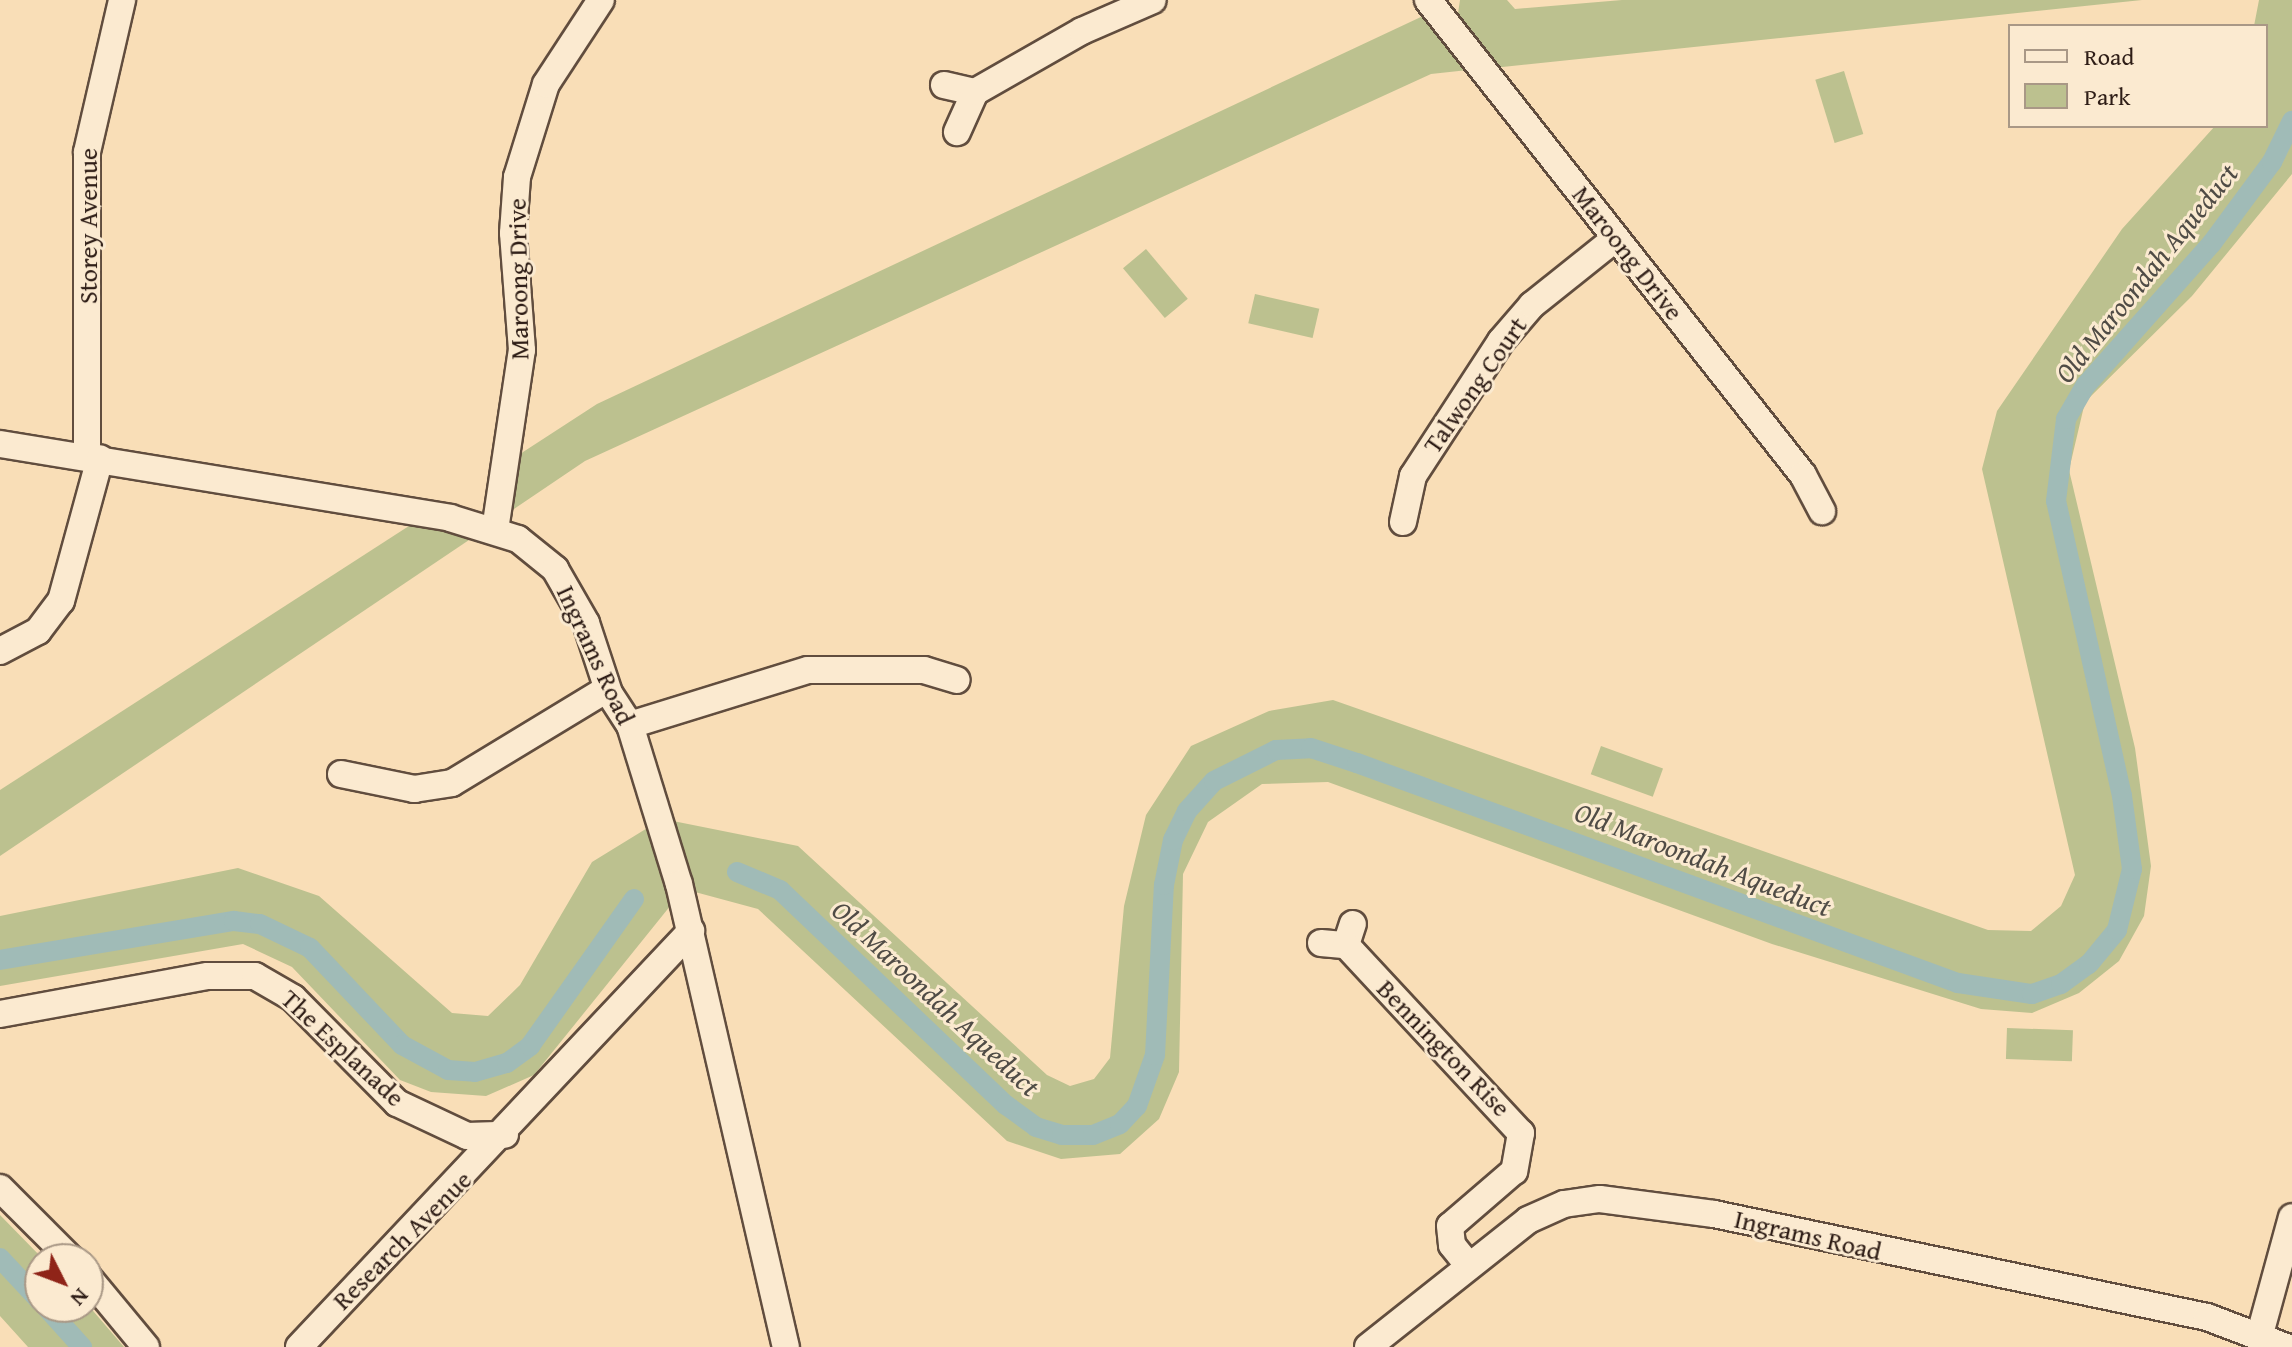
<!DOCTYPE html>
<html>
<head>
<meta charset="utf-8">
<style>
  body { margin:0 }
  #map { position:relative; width:2292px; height:1347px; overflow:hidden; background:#f9deb7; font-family:"Gentium Book Plus",serif }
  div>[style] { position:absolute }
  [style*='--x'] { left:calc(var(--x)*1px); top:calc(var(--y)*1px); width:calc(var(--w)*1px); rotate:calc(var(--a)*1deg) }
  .green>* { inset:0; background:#bcc18f; transform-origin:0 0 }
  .canal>* { height:20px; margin:-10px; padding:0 10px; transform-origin:10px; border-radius:10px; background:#a0bbb7 }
  .roads { filter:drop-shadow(2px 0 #614d3e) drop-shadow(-2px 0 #614d3e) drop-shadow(0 2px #614d3e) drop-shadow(0 -2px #614d3e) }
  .minor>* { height:26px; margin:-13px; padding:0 13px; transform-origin:13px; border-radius:13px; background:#fbead0 }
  span { translate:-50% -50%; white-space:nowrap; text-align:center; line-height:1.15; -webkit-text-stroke:6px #fbead0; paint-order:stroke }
  .street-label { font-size:26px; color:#2e1d16 }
  .water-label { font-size:28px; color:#504c46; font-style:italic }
  .legend { position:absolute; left:2008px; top:24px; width:260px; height:104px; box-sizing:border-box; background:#fbead0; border:2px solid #a99886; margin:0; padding:10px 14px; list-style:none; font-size:24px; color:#2e1d16 }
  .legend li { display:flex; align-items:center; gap:16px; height:40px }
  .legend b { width:40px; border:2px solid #a99886 }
  .north { position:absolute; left:24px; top:1243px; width:80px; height:80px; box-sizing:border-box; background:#fbead0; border:2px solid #a99886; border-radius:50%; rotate:132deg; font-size:22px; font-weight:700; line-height:32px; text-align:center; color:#2e1d16 }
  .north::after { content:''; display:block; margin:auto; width:28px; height:36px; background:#8f2418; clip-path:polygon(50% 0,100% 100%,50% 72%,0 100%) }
</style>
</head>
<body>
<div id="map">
  <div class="green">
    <i style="clip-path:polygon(1460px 0,1507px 0,1515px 9px,1622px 0,2142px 0,1493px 68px,1457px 20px)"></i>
    <i style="clip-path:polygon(2259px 0,2292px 0,2292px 174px,2192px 296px,2085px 402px,2069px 470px,2135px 748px,2151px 866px,2144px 916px,2119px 961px,2079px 993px,2032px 1013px,1981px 1009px,1772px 944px,1328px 782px,1262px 784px,1208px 822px,1183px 874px,1179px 1072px,1159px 1119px,1120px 1154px,1061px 1159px,1007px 1141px,758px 909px,695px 892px,673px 821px,798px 846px,1047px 1075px,1070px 1086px,1094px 1079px,1110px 1058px,1124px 906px,1146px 815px,1191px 746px,1269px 711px,1333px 700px,1988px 930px,2031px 931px,2061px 906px,2075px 875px,1982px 469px,1997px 411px,2122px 229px,2215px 126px,2266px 126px,2266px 26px,2254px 26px)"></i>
    <i style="clip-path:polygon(1423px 16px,1468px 70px,1431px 74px,585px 461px,511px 511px,520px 454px,597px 404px)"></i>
    <i style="left:1844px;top:71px;width:66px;height:30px;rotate:73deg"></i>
    <i style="left:1146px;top:249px;width:65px;height:30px;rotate:50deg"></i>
    <i style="left:1255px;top:294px;width:66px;height:30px;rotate:13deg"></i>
    <i style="clip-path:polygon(412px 524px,472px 538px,0 856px,0 790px)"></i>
    <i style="left:1601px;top:746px;width:66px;height:30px;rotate:20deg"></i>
    <i style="clip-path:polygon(649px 827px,675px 900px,534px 1075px,486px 1096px,431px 1092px,400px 1080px,292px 967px,243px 944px,0 986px,0 916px,238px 868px,319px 896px,452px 1013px,488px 1016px,520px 985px,592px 862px)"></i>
    <i style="left:2007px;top:1028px;width:66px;height:31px;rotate:2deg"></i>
    <i style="clip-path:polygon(0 1215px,43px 1259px,40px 1307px,88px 1305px,124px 1347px,28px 1347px,0 1316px)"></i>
  </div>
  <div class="canal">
    <i style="--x:737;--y:872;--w:47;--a:22.7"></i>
    <i style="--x:780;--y:890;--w:312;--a:43.6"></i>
    <i style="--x:1006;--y:1105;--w:37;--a:36"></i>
    <i style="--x:1036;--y:1127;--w:27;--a:17"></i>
    <i style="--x:1062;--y:1135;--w:31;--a:0"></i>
    <i style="--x:1093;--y:1135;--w:29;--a:-22"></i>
    <i style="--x:1120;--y:1124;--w:25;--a:-47"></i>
    <i style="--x:1137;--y:1106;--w:54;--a:-70.6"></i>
    <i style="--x:1155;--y:1055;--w:170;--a:-87"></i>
    <i style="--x:1164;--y:885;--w:46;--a:-78.7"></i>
    <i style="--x:1173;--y:840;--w:32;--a:-64"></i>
    <i style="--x:1187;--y:811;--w:40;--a:-48"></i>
    <i style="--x:1214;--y:781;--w:69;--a:-26.6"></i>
    <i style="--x:1276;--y:750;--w:35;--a:-3"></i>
    <i style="--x:1311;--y:748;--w:48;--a:18.1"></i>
    <i style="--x:1357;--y:763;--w:640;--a:20.11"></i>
    <i style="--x:1958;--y:983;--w:75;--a:8.5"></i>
    <i style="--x:2032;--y:994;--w:31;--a:-19"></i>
    <i style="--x:2061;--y:984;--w:34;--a:-36"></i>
    <i style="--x:2089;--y:964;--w:44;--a:-50.5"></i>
    <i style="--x:2117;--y:930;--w:63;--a:-76.2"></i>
    <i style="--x:2132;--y:869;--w:74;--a:-97.8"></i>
    <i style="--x:2122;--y:796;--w:302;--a:-102.6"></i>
    <i style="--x:2056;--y:501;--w:83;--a:-83"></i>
    <i style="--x:2066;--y:419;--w:39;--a:-60"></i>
    <i style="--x:2086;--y:385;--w:190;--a:-48.4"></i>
    <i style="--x:2212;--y:243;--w:101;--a:-53.5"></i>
    <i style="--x:2272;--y:162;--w:46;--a:-64"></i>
    <i style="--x:0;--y:960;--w:237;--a:-9.5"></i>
    <i style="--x:234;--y:921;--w:26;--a:7"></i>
    <i style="--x:260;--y:924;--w:55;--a:25.6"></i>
    <i style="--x:310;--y:948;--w:134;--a:46.5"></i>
    <i style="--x:402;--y:1045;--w:52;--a:28.5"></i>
    <i style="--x:448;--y:1070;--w:27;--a:4"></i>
    <i style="--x:475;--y:1072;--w:33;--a:-16"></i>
    <i style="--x:507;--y:1063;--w:29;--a:-36"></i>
    <i style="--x:530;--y:1046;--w:180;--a:-54.7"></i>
    <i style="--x:0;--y:1258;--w:59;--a:47.1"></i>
    <i style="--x:46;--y:1307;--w:54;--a:48"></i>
  </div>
  <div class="roads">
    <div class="minor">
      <i style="--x:1428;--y:0;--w:605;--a:51.71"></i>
      <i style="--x:1803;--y:475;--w:41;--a:62.2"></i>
      <i style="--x:944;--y:85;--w:32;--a:13"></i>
      <i style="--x:975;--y:92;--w:44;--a:114.2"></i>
      <i style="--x:975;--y:92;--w:123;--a:-29.7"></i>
      <i style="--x:1082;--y:31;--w:77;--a:-23.6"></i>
      <i style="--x:0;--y:444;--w:456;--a:9.3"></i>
      <i style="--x:450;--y:518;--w:71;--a:17.2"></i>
      <i style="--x:518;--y:539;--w:48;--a:39"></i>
      <i style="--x:555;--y:569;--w:62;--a:60.1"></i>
      <i style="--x:586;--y:623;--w:74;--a:71.8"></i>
      <i style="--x:609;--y:693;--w:38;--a:57"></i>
      <i style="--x:630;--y:725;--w:166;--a:72.9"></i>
      <i style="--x:679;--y:884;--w:475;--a:77"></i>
      <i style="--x:87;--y:456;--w:304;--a:-90"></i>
      <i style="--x:87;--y:152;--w:156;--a:-77"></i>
      <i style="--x:1403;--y:522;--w:47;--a:-77.7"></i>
      <i style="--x:1413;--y:476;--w:161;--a:-56.9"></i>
      <i style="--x:1501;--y:341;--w:48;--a:-49.3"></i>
      <i style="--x:1532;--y:305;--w:107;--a:-38.6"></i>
      <i style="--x:495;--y:530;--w:182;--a:-81.5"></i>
      <i style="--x:522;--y:350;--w:117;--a:-94.4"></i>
      <i style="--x:513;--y:233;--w:56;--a:-85.9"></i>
      <i style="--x:517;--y:177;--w:97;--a:-72.7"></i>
      <i style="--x:546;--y:84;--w:100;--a:-56.8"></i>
      <i style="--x:0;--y:651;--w:43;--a:-27.8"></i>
      <i style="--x:38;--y:631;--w:38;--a:-53"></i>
      <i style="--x:61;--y:601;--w:148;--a:-74.7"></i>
      <i style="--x:630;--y:725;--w:186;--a:-17.2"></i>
      <i style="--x:808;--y:670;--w:116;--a:0"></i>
      <i style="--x:924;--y:670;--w:34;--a:17"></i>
      <i style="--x:341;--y:774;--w:75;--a:11.6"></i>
      <i style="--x:414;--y:789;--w:38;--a:-9"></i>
      <i style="--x:452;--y:783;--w:181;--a:-31.2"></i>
      <i style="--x:1321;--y:943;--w:25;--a:5"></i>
      <i style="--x:1346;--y:945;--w:22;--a:-72"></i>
      <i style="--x:1346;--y:945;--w:257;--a:47.1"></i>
      <i style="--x:1521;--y:1133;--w:39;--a:100"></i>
      <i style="--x:1514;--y:1171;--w:84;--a:139.3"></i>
      <i style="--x:1450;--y:1226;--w:19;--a:84"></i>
      <i style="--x:1452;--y:1245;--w:26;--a:51"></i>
      <i style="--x:0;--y:1014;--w:211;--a:-10.4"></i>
      <i style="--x:208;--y:976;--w:47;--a:0"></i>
      <i style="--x:255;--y:976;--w:44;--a:30.1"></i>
      <i style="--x:293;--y:998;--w:148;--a:45.3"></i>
      <i style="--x:397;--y:1103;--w:77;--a:25.2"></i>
      <i style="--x:467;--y:1136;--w:38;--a:-2"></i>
      <i style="--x:0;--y:1188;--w:100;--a:45"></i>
      <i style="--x:88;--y:1277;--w:91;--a:50.4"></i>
      <i style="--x:2260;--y:1334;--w:121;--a:-74.7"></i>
      <i style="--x:299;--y:1347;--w:572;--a:-46.7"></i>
      <i style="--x:1368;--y:1347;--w:204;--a:-38.4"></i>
      <i style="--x:1528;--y:1220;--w:39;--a:-24"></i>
      <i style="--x:1564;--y:1204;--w:36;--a:-8"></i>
      <i style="--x:1600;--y:1199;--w:115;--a:7.5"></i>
      <i style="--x:1714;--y:1214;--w:504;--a:11.8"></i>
      <i style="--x:2207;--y:1317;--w:85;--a:20.8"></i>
    </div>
  </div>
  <div class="street-label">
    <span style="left:88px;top:226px;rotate:-90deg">Storey Avenue</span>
    <span style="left:1628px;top:253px;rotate:52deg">Maroong Drive</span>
    <span style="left:518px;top:279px;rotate:-91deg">Maroong Drive</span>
    <span style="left:1475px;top:385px;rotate:-55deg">Talwong Court</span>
    <span style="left:596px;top:655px;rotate:65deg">Ingrams Road</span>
    <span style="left:343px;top:1048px;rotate:43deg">The Esplanade</span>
    <span style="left:1444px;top:1048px;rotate:46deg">Bennington Rise</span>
    <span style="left:1808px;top:1235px;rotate:13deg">Ingrams Road</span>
    <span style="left:402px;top:1240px;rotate:-45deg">Research Avenue</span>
  </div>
  <div class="water-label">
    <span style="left:2146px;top:273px;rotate:-51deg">Old Maroondah Aqueduct</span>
    <span style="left:1703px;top:859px;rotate:21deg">Old Maroondah Aqueduct</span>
    <span style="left:936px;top:998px;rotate:43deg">Old Maroondah Aqueduct</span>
  </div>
  <ul class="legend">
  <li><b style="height:10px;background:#fbead0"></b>Road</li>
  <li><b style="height:22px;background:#bcc18f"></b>Park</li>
  </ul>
  <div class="north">N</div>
</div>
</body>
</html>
